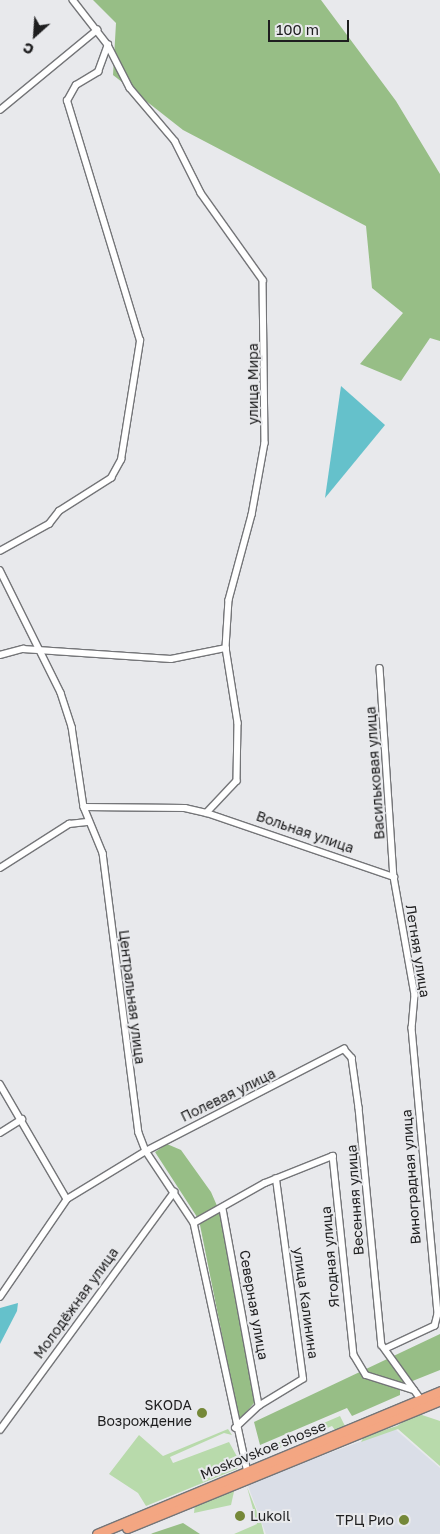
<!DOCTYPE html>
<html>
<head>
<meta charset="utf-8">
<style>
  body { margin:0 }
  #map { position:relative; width:440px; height:1534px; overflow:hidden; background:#e8e9ec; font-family:"Golos Text",sans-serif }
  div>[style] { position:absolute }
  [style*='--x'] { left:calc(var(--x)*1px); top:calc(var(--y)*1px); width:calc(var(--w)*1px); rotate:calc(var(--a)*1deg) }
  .built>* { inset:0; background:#dadee7 }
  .green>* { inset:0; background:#b8daab }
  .forest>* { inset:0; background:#97be86 }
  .water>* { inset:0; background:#65c1cb }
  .roads { filter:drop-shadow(1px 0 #747578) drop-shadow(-1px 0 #747578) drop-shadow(0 1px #747578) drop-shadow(0 -1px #747578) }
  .minor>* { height:5.5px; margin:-2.75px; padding:0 2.75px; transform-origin:2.75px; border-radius:2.75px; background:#fff }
  .primary>* { height:9px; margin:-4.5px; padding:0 4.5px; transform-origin:4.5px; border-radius:4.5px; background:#f3a682 }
  .dots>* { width:14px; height:14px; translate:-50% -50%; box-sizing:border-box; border:2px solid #e8e9ec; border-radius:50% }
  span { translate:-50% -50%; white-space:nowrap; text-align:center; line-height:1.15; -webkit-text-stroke:4px #e8e9ec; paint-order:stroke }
  .street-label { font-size:14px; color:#1e1e1f }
  .poi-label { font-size:14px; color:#1e1e1f }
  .right { translate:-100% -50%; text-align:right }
  .left { translate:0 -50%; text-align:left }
  .north { position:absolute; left:10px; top:10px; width:50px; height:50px; -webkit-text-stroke:4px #e8e9ec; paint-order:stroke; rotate:206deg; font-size:14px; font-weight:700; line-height:20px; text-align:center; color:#1e1e1f }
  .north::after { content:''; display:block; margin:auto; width:18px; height:22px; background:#1e1e1f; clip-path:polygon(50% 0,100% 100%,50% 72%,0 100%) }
  .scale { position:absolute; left:268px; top:20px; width:81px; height:22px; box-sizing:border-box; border:2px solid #1e1e1f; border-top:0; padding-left:6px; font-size:15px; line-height:18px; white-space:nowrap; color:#1e1e1f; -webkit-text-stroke:4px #e8e9ec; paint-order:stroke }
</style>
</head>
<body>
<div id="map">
  <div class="built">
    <i style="clip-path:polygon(395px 1429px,440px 1468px,440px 1534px,266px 1534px,247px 1483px)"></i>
  </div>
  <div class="green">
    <i style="clip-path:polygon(416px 1413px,440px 1421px,440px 1466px,398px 1429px,361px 1442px,364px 1436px,397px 1426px)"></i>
    <i style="clip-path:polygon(340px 1416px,345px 1426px,335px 1430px,332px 1426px,251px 1460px,249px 1455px)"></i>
    <i style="clip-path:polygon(228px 1429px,232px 1435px,224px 1433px,170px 1457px,173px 1463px,229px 1442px,240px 1462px,237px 1469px,146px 1506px,138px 1493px,109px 1474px,139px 1435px,163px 1456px)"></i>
    <i style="clip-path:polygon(235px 1487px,231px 1505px,194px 1513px,195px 1504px)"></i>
    <i style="clip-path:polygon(247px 1487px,261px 1522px,264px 1534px,234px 1534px,257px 1524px)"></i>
  </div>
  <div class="forest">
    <i style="clip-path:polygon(93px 0,321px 0,396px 101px,440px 174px,440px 341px,430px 338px,401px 381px,360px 364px,403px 313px,372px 288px,366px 226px,183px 130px,113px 75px,116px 23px)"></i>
    <i style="clip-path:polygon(167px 1144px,181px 1150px,211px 1192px,221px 1215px,255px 1402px,239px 1420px,199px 1220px,155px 1152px)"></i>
    <i style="clip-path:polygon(440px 1334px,440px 1370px,400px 1386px,400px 1395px,352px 1416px,347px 1408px,260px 1445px,254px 1422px)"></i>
    <i style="clip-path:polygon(183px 1523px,200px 1534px,151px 1534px,153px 1533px)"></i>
  </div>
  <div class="water">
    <i style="clip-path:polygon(341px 386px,385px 425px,325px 498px)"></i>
    <i style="clip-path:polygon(18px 1303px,17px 1311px,0 1344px,0 1308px)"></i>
  </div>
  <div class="roads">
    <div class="minor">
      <i style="--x:73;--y:0;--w:57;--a:52.1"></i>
      <i style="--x:108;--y:45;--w:48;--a:62.9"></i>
      <i style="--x:130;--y:88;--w:70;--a:49.7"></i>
      <i style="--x:175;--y:141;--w:58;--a:63.4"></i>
      <i style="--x:201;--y:193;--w:107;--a:54.5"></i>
      <i style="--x:263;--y:280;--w:163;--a:89.3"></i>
      <i style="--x:265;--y:443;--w:73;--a:100.2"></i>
      <i style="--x:252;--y:515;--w:88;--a:105.1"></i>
      <i style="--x:229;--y:600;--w:48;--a:93.6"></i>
      <i style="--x:226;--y:648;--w:76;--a:80.9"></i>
      <i style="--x:238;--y:723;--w:58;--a:91"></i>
      <i style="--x:237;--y:781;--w:44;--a:133.2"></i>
      <i style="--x:0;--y:110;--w:126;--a:-39.5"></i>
      <i style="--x:0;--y:551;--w:56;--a:-28.9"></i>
      <i style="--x:49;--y:524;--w:16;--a:-52"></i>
      <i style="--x:59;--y:511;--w:62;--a:-32.4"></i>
      <i style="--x:111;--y:478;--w:21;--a:-61"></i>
      <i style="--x:121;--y:460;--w:121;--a:-80.9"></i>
      <i style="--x:140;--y:341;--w:251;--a:-106.9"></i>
      <i style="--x:67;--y:101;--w:18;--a:-61"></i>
      <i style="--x:76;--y:85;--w:26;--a:-31"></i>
      <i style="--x:98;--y:72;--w:29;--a:-70"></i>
      <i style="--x:0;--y:570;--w:137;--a:63.6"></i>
      <i style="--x:61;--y:693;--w:36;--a:72"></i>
      <i style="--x:72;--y:727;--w:81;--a:81.5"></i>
      <i style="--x:84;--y:807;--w:50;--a:67.6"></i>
      <i style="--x:103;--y:853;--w:282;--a:82.7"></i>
      <i style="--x:139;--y:1133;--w:19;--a:69"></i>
      <i style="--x:146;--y:1151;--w:87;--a:56.3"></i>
      <i style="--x:194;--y:1223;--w:256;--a:77.8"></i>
      <i style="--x:0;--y:655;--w:24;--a:-15"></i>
      <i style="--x:23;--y:649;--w:148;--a:3.9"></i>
      <i style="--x:171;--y:659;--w:56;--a:-11.3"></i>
      <i style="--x:380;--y:668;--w:209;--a:86.2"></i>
      <i style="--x:394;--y:877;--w:120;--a:79.9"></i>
      <i style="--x:415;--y:995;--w:33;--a:95"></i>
      <i style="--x:412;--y:1028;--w:287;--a:84.8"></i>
      <i style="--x:438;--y:1314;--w:12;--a:104"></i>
      <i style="--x:435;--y:1326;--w:54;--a:154.9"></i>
      <i style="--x:84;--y:807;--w:101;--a:0.6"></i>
      <i style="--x:185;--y:808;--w:23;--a:13"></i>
      <i style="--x:207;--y:813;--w:198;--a:18.9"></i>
      <i style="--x:0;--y:868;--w:82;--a:-32.5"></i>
      <i style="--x:69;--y:824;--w:20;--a:-6"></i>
      <i style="--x:0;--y:1084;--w:133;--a:59.8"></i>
      <i style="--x:0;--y:1133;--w:26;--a:-32"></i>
      <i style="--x:223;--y:1209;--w:200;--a:79.6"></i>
      <i style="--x:194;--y:1223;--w:81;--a:-29.4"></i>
      <i style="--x:265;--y:1183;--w:73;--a:-21.7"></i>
      <i style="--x:333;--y:1156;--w:200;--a:84"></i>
      <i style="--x:354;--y:1355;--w:23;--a:59"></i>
      <i style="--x:366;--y:1375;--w:50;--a:17.4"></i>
      <i style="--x:0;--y:1297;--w:119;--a:-55.6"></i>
      <i style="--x:67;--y:1199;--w:92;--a:-31.3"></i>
      <i style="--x:146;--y:1151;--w:223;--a:-27.3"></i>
      <i style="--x:344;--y:1049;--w:12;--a:48"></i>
      <i style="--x:352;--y:1058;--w:50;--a:82"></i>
      <i style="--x:359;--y:1108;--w:238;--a:84.5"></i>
      <i style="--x:382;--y:1345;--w:67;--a:54.2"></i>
      <i style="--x:235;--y:1428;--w:34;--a:-43"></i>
      <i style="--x:260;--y:1405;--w:50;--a:-31.2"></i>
      <i style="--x:303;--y:1379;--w:202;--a:-97.7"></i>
      <i style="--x:0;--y:1430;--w:295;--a:-53.8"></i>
    </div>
    <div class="primary">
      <i style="--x:127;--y:1528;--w:338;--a:-22.2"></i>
      <i style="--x:97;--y:1534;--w:372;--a:-22.6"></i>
    </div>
  </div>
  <div class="dots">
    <i style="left:202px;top:1413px;background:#758838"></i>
    <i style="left:240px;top:1516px;background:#758838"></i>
    <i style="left:404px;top:1520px;background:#758838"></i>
  </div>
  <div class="street-label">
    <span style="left:253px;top:384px;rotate:-90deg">улица Мира</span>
    <span style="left:375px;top:773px;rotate:-94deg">Васильковая улица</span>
    <span style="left:305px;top:832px;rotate:19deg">Вольная улица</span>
    <span style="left:418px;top:951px;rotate:81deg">Летняя улица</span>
    <span style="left:132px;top:997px;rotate:83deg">Центральная улица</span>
    <span style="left:228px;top:1095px;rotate:-26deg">Полевая улица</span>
    <span style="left:411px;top:1177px;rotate:-94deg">Виноградная улица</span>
    <span style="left:355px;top:1200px;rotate:-94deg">Весенняя улица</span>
    <span style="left:330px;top:1257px;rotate:-95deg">Ягодная улица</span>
    <span style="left:76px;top:1303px;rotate:-54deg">Молодёжная улица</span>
    <span style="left:306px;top:1303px;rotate:82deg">улица Калинина</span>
    <span style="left:254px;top:1305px;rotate:80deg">Северная улица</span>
    <span style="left:263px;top:1450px;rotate:-22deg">Moskovskoe shosse</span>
  </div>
  <div class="poi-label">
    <span class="right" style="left:192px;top:1413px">SKODA<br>Возрождение</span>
    <span class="left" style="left:250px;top:1516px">Lukoil</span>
    <span class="right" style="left:394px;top:1520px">ТРЦ Рио</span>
  </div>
  <div class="north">С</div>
  <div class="scale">100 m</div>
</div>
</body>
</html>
